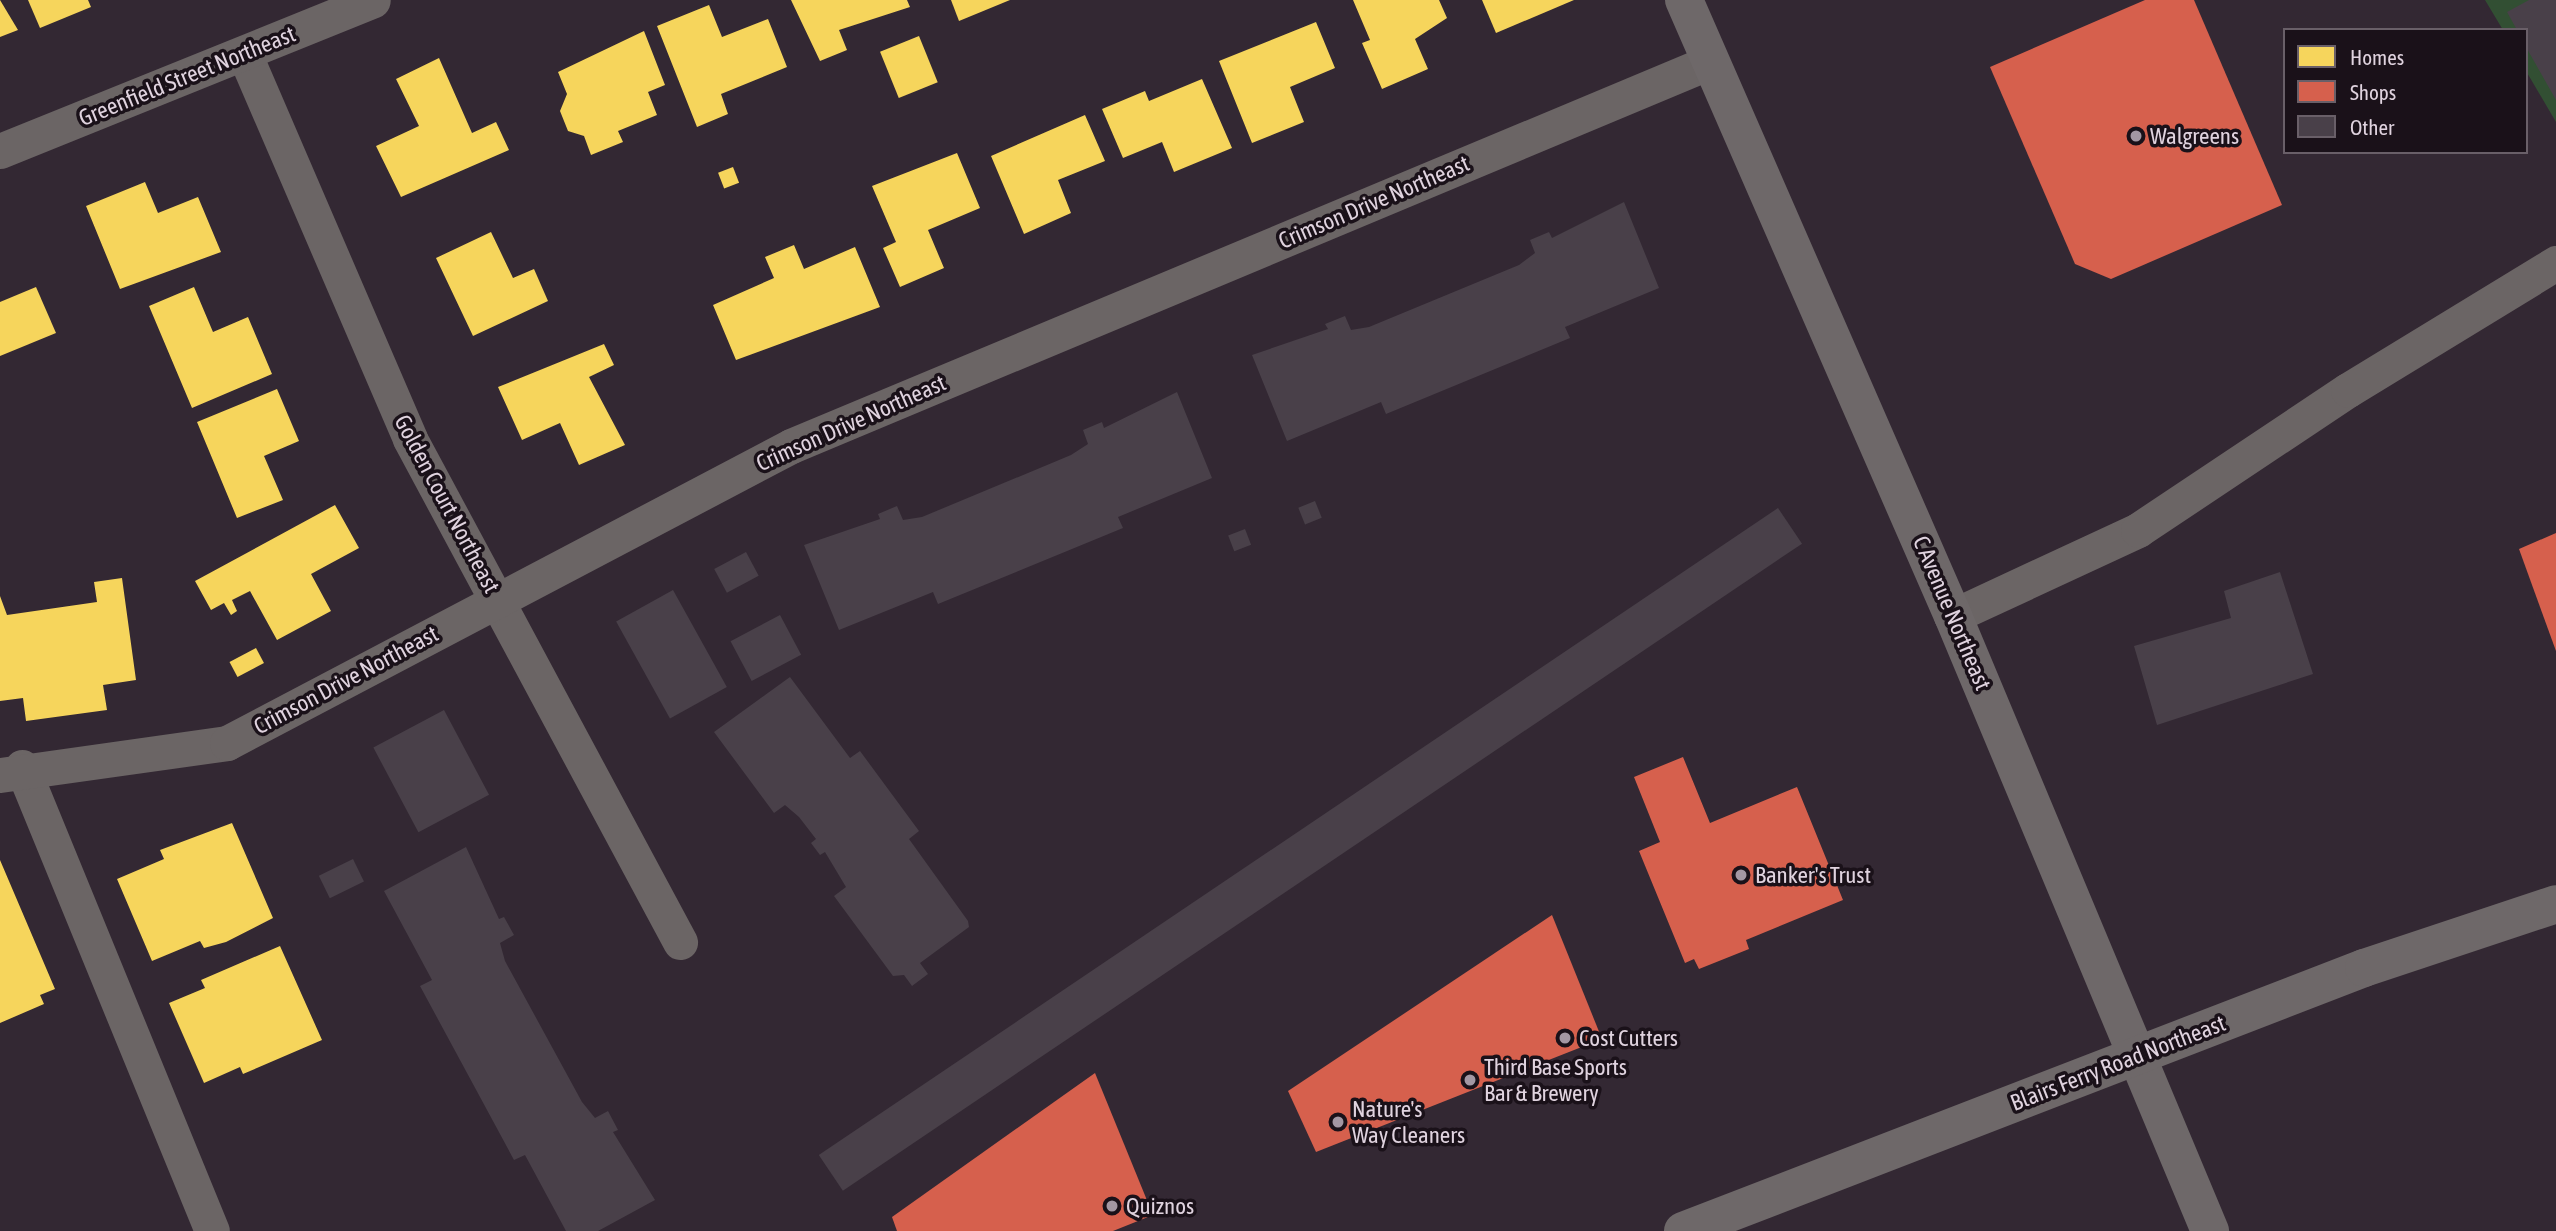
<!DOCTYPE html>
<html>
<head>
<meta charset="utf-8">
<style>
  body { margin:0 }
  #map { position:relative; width:2556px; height:1231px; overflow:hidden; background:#332833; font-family:"Asap Condensed",sans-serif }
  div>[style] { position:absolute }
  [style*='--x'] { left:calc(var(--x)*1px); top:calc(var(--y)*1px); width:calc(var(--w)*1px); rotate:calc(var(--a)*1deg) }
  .green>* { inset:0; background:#324f33 }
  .homes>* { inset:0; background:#f6d55c; transform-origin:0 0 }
  .shops>* { inset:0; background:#d6604d }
  .building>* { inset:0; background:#494049; transform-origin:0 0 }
  .street>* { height:35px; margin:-17.5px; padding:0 17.5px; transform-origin:17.5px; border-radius:17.5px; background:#6b6565 }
  .secondary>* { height:38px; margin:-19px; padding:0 19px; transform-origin:19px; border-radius:19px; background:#6e6869 }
  .dots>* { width:19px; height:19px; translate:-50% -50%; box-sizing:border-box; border:4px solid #1a1119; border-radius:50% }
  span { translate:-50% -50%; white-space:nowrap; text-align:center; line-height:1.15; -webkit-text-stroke:7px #1a1119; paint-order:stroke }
  .street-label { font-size:23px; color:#e0d3df }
  .poi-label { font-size:23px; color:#e0d3df }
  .left { translate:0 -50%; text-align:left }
  .legend { position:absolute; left:2283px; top:28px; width:245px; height:126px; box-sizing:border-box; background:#1a1119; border:2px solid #695f68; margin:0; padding:9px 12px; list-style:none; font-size:21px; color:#e0d3df }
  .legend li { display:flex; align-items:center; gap:14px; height:35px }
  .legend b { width:35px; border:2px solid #695f68 }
</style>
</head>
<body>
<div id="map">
  <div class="green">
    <i style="clip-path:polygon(2485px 0,2556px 0,2556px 122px,2526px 71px,2526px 30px,2503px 30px)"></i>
  </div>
  <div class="homes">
    <i style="clip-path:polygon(0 0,18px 30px,0 37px)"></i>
    <i style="clip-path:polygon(28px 0,88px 0,91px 7px,40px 28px)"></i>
    <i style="clip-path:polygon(791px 0,907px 0,910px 7px,839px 30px,847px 50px,820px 61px)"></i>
    <i style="clip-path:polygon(951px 0,1010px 0,959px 21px)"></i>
    <i style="clip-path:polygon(1353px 0,1439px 0,1447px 18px,1415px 39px,1428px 69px,1382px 89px,1362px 43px,1370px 40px)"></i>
    <i style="clip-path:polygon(1482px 0,1574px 0,1496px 33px)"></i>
    <i style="clip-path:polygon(709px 5px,722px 37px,768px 19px,787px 67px,721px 94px,728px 114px,697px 127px,657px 26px)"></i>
    <i style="clip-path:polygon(1316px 22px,1335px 68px,1290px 87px,1304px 122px,1252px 143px,1219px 61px)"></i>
    <i style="clip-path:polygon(644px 31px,665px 85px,648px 92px,657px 115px,618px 131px,623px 142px,591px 155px,584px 136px,568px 131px,560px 111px,567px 94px,558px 72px)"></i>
    <i style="left:919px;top:36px;width:50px;height:42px;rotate:68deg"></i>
    <i style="clip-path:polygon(439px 58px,472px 133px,496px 122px,509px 150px,401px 197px,376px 146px,419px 126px,396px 79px)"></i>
    <i style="clip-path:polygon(1202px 79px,1232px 148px,1174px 172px,1162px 142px,1123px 158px,1102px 109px,1145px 91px,1149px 101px)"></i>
    <i style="clip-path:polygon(1085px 115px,1105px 161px,1058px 180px,1071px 213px,1024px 234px,991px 156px)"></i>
    <i style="clip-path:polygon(957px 153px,980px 208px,928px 230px,944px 268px,900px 287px,883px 248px,896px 242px,872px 186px)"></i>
    <i style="left:733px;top:167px;width:17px;height:16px;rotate:69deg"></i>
    <i style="clip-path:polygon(145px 182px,158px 213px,198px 197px,221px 252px,120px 289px,86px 206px)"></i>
    <i style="clip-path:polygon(491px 232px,513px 278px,534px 269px,548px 301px,473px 336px,436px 258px)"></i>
    <i style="clip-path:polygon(794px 245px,804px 269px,855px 247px,880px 307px,736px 360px,713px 305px,774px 278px,765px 257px)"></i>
    <i style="clip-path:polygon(36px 287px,56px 333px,0 356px,0 302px)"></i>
    <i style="clip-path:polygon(194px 287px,213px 332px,248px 317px,272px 374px,192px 408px,149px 306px)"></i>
    <i style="clip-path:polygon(604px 344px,614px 365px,589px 377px,625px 445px,579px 465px,560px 423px,522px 440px,498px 387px)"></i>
    <i style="clip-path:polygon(277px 389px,299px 441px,264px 456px,283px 500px,237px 518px,197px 422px)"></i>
    <i style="clip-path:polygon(335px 505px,359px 548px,311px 574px,331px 611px,277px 640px,250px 591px,232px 600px,237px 611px,231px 615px,224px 603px,211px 610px,195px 581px)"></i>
    <i style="clip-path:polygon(122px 578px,136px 680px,103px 685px,107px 710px,26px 721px,23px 698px,0 701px,0 596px,7px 615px,97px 602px,94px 582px)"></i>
    <i style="left:256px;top:648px;width:17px;height:30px;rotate:62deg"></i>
    <i style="clip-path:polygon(232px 823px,273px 918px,226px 942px,204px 948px,200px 941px,152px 961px,117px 879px,164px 859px,160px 850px)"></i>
    <i style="clip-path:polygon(0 860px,55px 989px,40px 995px,44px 1004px,0 1023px)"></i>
    <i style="clip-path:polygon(280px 946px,322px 1040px,243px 1074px,240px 1067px,204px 1083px,169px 1003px,205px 988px,201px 980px)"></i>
  </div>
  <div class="shops">
    <i style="clip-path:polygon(2145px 0,2194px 0,2282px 205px,2111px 279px,2075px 264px,1990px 67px)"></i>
    <i style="clip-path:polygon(2556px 533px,2556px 651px,2519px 549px)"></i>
    <i style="clip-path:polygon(1683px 757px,1710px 823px,1797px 787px,1843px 900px,1746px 940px,1749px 949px,1699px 969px,1694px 959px,1685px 963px,1639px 851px,1660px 842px,1634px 777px)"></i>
    <i style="clip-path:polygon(1552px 915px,1602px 1039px,1316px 1152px,1288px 1091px)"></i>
    <i style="clip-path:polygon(1095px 1073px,1153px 1215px,1113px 1231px,897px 1231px,892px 1217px)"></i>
  </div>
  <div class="building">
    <i style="clip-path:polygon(2529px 0,2556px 0,2556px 100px,2526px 47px,2526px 30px,2517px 30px,2507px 12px)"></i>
    <i style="clip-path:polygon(1624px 202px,1659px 288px,1565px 327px,1570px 338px,1386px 414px,1381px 402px,1287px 441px,1252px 355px,1328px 329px,1325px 324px,1345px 316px,1351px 330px,1369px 327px,1519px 265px,1535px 253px,1530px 240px,1549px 232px,1552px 238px)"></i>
    <i style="clip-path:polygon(1177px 392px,1212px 478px,1118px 517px,1123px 528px,938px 604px,933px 592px,839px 630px,804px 545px,880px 519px,878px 514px,897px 506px,903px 520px,922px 517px,1071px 455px,1088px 444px,1083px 430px,1102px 422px,1104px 428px)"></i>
    <i style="left:1315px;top:501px;width:18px;height:18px;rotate:68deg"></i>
    <i style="left:1778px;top:508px;width:43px;height:1157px;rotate:56deg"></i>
    <i style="left:1245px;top:529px;width:17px;height:18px;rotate:69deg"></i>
    <i style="left:746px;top:552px;width:27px;height:36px;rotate:62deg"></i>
    <i style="clip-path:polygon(2280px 572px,2313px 674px,2157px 725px,2134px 646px,2231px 618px,2224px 591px)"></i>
    <i style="left:673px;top:590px;width:111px;height:65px;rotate:61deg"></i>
    <i style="left:780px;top:615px;width:45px;height:56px;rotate:62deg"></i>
    <i style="clip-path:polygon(790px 677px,850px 758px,860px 751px,919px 831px,909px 839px,968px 921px,969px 927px,920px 963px,928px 974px,912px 986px,904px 975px,893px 976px,834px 896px,846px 887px,825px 852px,820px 855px,811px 843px,816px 839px,799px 817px,785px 805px,774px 813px,714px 732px)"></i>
    <i style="left:444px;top:710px;width:96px;height:80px;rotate:62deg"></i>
    <i style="clip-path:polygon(466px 847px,499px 919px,504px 917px,514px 935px,500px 943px,505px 961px,582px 1102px,595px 1118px,608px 1111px,618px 1130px,613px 1132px,655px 1200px,598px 1231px,566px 1231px,525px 1155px,514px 1160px,420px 986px,432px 980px,384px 891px)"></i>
    <i style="left:353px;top:859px;width:25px;height:38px;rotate:64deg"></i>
  </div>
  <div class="street">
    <i style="--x:244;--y:53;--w:420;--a:66.7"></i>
    <i style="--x:410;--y:439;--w:571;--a:61.77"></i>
    <i style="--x:0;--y:151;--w:402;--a:-22"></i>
    <i style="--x:1953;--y:616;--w:204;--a:-24.9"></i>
    <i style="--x:2138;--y:530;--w:252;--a:-33.7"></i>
    <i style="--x:2348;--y:390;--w:244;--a:-31.4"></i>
    <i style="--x:22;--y:767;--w:501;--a:67.73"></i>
    <i style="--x:0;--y:775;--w:229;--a:-8"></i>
    <i style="--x:227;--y:743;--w:637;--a:-27.77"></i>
    <i style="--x:791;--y:446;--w:996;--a:-22.68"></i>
  </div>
  <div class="secondary">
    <i style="--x:1684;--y:0;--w:672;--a:66.41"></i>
    <i style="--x:1953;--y:616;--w:667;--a:67.32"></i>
    <i style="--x:1683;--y:1231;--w:730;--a:-21.12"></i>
    <i style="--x:2364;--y:968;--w:202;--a:-18.4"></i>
  </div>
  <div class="dots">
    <i style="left:2136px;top:136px;background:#a397a3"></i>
    <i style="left:1741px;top:875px;background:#a397a3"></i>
    <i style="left:1565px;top:1038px;background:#a397a3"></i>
    <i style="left:1470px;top:1080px;background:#a397a3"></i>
    <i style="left:1338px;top:1122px;background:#a397a3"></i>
    <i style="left:1112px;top:1206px;background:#a397a3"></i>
  </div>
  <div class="street-label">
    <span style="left:187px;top:76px;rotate:-22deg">Greenfield Street Northeast</span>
    <span style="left:1374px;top:202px;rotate:-23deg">Crimson Drive Northeast</span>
    <span style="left:851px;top:423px;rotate:-24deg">Crimson Drive Northeast</span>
    <span style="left:447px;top:504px;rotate:62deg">Golden Court Northeast</span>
    <span style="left:1952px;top:613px;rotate:67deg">C Avenue Northeast</span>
    <span style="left:346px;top:680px;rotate:-28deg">Crimson Drive Northeast</span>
    <span style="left:2118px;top:1063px;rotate:-21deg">Blairs Ferry Road Northeast</span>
  </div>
  <div class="poi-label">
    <span class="left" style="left:2150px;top:136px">Walgreens</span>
    <span class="left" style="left:1755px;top:875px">Banker's Trust</span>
    <span class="left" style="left:1579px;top:1038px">Cost Cutters</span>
    <span class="left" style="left:1484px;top:1080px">Third Base Sports<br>Bar &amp; Brewery</span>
    <span class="left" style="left:1352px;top:1122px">Nature's<br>Way Cleaners</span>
    <span class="left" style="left:1126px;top:1206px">Quiznos</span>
  </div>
  <ul class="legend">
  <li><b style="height:19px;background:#f6d55c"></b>Homes</li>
  <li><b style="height:19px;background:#d6604d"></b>Shops</li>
  <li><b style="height:19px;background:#494049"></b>Other</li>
  </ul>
</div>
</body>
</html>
